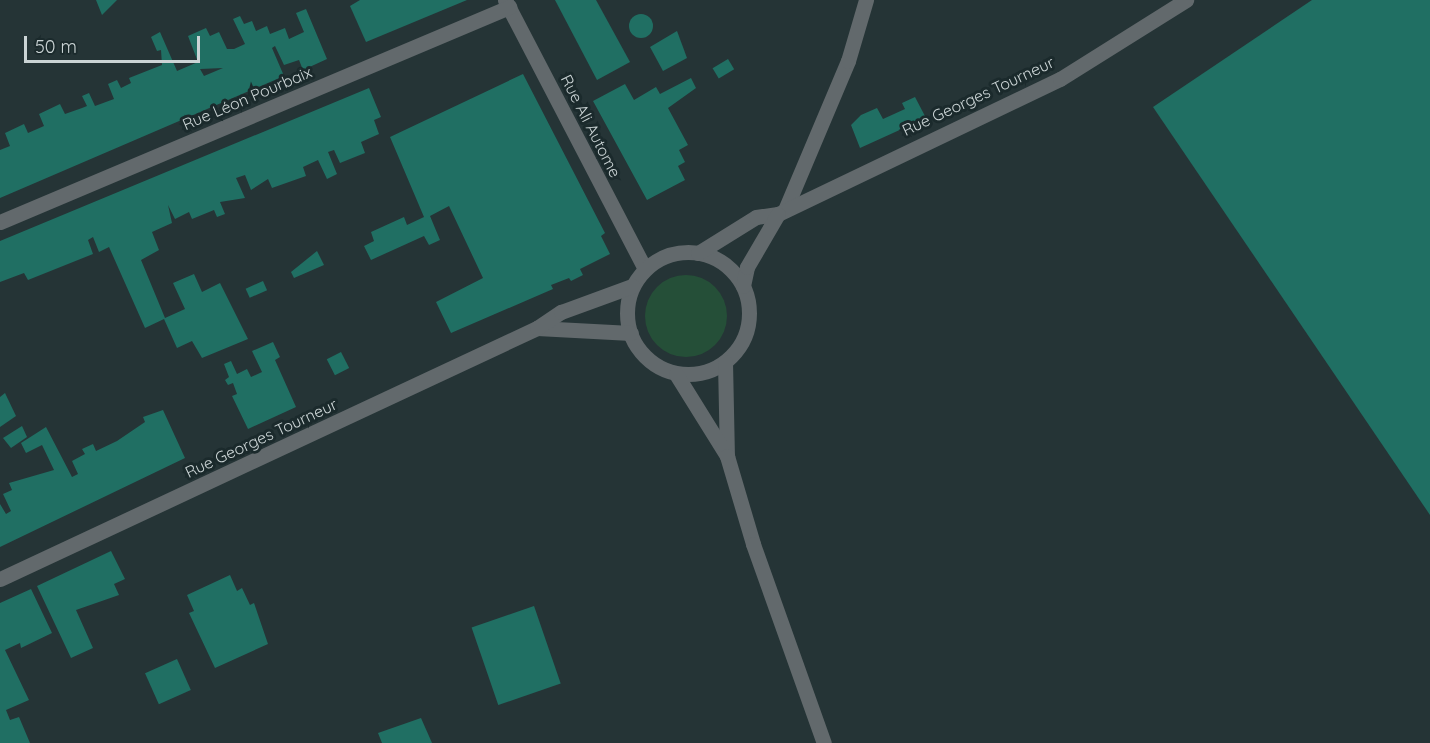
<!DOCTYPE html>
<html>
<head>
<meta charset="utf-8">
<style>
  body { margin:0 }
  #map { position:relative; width:1430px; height:743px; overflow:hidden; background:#253436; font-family:Quicksand,sans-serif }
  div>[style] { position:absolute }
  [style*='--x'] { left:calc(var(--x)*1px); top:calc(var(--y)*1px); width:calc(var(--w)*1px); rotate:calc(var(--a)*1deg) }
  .green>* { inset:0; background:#254f38 }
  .round { border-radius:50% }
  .building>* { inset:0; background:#206f63; transform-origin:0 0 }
  .minor>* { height:15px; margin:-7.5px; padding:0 7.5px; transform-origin:7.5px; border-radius:7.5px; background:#62696c }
  .minor>.ring { margin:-7.5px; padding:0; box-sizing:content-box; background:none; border:15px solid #62696c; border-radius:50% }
  span { translate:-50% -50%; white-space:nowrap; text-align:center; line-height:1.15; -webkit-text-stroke:6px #1b2a2c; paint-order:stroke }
  .street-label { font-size:16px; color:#cbd4d5 }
  .scale { position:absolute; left:24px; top:36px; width:176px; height:27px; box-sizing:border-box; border:3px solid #cbd4d5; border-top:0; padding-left:8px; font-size:18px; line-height:21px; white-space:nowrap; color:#cbd4d5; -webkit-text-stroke:4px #1b2a2c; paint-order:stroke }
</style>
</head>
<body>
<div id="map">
  <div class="green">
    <i class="round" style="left:645px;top:275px;width:82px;height:82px"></i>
  </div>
  <div class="building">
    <i style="clip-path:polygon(96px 0,117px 0,102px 15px)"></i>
    <i style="clip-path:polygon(360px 0,467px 0,366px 42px,350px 6px)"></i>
    <i style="clip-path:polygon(555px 0,596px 0,630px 62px,597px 80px)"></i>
    <i style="clip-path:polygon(1312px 0,1430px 0,1430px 515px,1153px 107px)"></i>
    <i style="clip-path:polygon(evenodd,306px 9px,327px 59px,303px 70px,299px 60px,284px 65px,275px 46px,272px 48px,284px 76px,0 198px,0 150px,10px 146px,5px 133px,24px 124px,28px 133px,44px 126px,39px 114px,60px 104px,65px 114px,82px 108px,87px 106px,82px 96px,89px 93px,95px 106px,114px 99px,108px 84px,117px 80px,121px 88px,131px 83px,129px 78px,162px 65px,161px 50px,157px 51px,151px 37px,160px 32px,177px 71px,198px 62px,188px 36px,206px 28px,210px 36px,219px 32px,227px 49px,234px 49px,245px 44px,233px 19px,240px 16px,244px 24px,252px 21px,256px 31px,267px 26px,270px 34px,285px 28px,289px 39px,304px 32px,296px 13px,306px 9px,223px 68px,204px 76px,200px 69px,223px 68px)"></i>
    <i class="round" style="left:629px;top:14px;width:24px;height:24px"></i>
    <i style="clip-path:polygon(677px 31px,687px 58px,663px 71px,650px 47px)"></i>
    <i style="left:728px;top:59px;width:12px;height:18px;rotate:59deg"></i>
    <i style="clip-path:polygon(523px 74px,605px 233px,601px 236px,610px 254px,580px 269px,583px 275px,571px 281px,569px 278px,551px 285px,553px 289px,451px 333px,436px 302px,483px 278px,449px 206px,430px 216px,440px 240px,429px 245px,424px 236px,371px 260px,364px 246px,374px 241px,371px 232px,404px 217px,407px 225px,424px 217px,390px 137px)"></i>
    <i style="clip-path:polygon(691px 78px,696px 88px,668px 108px,688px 145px,679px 150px,685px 162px,678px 166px,685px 180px,647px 200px,593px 101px,625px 84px,634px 100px,656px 87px,660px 94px)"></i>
    <i style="clip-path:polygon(369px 88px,381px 117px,374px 120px,379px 134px,361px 142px,365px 153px,340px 163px,334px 150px,328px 152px,337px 174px,327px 179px,318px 160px,303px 167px,306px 176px,272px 188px,268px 179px,251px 190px,245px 175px,236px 178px,245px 198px,220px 202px,225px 214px,217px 217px,214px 210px,192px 219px,189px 212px,175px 219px,168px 205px,172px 223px,152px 232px,159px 250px,141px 260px,165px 318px,185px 309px,173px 283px,194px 274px,202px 292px,220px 283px,248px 339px,202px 358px,192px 341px,177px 348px,164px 319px,145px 328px,109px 247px,99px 252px,93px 237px,88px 240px,93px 254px,28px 280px,24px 273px,0 282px,0 241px)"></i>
    <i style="clip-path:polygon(915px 97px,926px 118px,860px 148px,851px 125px,861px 115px,877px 108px,883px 119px,905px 109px,902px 103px)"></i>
    <i style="clip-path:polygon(317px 251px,324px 265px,294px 278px,291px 272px)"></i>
    <i style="left:263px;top:281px;width:10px;height:19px;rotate:66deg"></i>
    <i style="clip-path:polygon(273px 342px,280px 357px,275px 360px,296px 407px,248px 429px,232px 396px,237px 394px,233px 383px,228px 385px,225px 380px,229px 377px,224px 364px,231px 361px,237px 374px,247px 369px,251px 377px,262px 372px,252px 351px)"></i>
    <i style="left:341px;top:352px;width:18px;height:16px;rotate:63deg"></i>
    <i style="clip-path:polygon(5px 393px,16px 416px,0 427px,0 397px)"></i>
    <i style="clip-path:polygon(163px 410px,185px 458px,0 547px,0 504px,6px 514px,11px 511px,3px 494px,12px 490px,9px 483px,54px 470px,42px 445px,26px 453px,21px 443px,46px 427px,72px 477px,78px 474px,72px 461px,85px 454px,82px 449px,93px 444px,96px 451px,117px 441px,145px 422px,143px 417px)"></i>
    <i style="clip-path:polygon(22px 426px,27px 437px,11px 448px,3px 438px)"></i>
    <i style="clip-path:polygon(111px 551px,125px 579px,114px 584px,119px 595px,76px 610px,93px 648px,71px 658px,37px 586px)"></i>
    <i style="clip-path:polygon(230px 575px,237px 591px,242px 588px,250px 605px,254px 603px,268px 644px,215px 668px,189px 613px,194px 611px,187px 595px)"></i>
    <i style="clip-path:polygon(31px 589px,52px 633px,21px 648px,20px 643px,5px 650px,29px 700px,6px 710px,10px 720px,19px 717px,30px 743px,0 743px,0 603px)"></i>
    <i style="left:534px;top:606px;width:82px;height:66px;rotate:71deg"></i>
    <i style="left:177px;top:659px;width:34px;height:35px;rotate:66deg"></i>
    <i style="clip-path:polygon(421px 718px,432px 743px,382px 743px,378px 733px)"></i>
  </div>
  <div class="minor">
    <i style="--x:505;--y:0;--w:303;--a:62.5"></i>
    <i style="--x:785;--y:210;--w:162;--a:-67.1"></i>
    <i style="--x:848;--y:61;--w:64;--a:-73.6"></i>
    <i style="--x:0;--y:222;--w:553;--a:-22.9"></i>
    <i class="ring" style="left:627px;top:252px;width:107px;height:107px"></i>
    <i style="--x:698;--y:253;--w:68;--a:-31.8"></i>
    <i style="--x:756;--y:217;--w:22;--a:-8"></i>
    <i style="--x:778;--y:214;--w:313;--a:-25.6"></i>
    <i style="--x:1060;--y:79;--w:149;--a:-32.1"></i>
    <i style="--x:743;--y:286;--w:19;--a:-78"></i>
    <i style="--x:747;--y:267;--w:61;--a:-59.7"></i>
    <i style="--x:537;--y:328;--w:94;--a:3"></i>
    <i style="--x:725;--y:362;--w:93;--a:88.8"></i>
    <i style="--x:676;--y:374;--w:97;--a:58.1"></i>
    <i style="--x:727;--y:456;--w:92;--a:73.5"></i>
    <i style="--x:753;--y:544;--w:211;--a:70.4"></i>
    <i style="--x:0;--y:579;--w:593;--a:-25.05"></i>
    <i style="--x:537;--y:328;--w:29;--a:-34"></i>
    <i style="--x:561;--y:312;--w:76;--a:-20.1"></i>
  </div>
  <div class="street-label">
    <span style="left:978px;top:96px;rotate:-25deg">Rue Georges Tourneur</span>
    <span style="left:247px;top:98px;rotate:-23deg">Rue Léon Pourbaix</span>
    <span style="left:591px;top:126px;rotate:63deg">Rue Ali Autome</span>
    <span style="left:261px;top:438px;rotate:-25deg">Rue Georges Tourneur</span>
  </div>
  <div class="scale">50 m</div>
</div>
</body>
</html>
